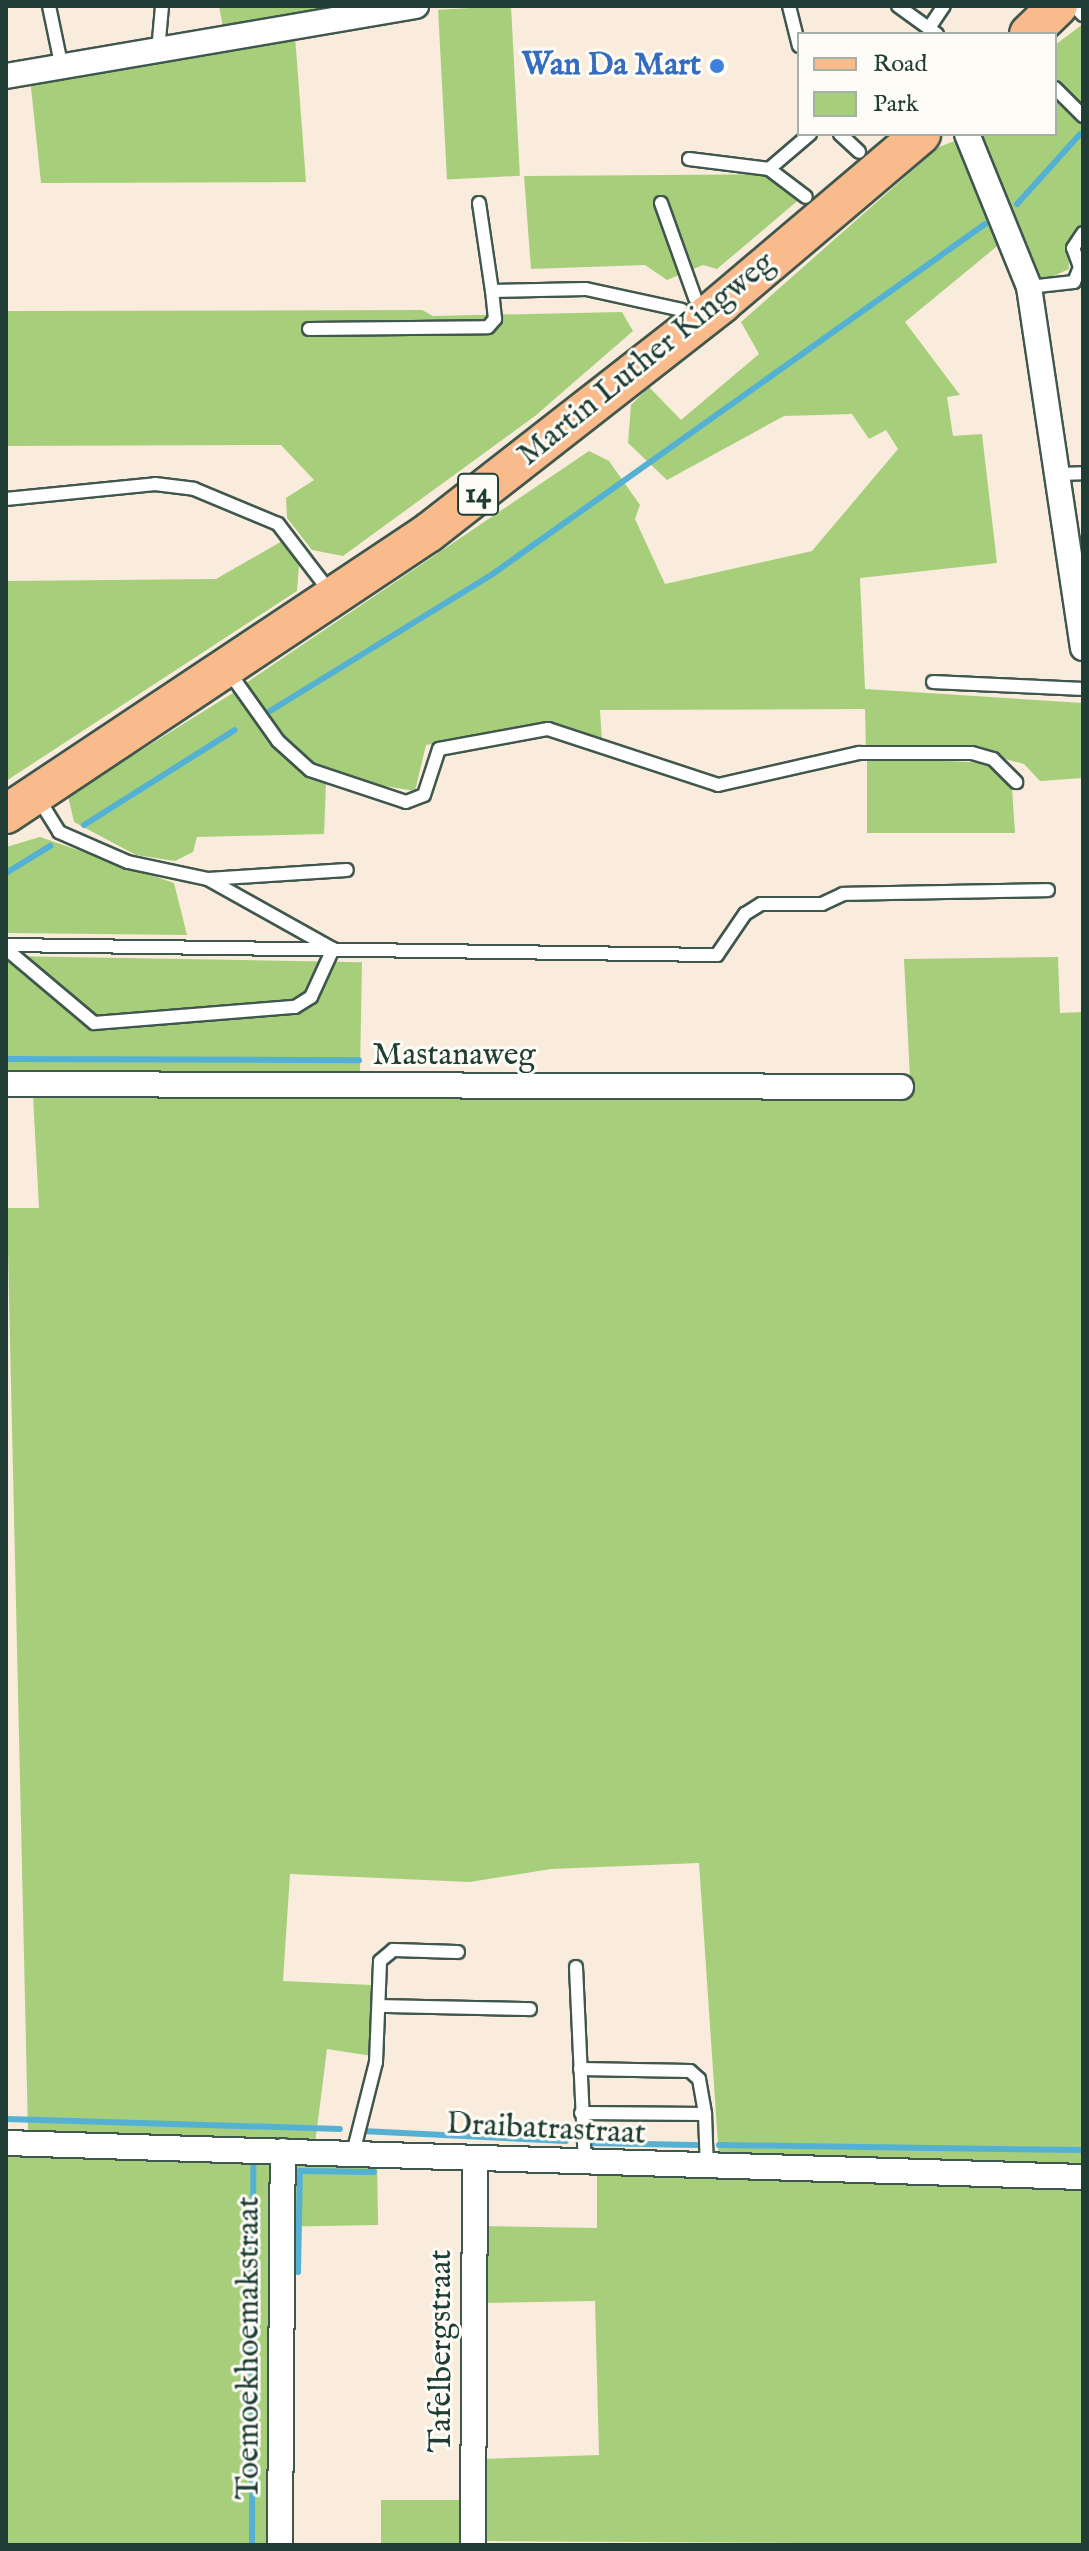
<!DOCTYPE html>
<html>
<head>
<meta charset="utf-8">
<style>
  body { margin:0 }
  #map { position:relative; width:1089px; height:2551px; overflow:hidden; background:#f9ecdc; font-family:"IM FELL English",serif }
  div>[style] { position:absolute }
  [style*='--x'] { left:calc(var(--x)*1px); top:calc(var(--y)*1px); width:calc(var(--w)*1px); rotate:calc(var(--a)*1deg) }
  .green>* { inset:0; background:#a7cf7b; transform-origin:0 0 }
  .stream>* { height:6px; margin:-3px; padding:0 3px; transform-origin:3px; border-radius:3px; background:#55b1d3 }
  .roads { filter:drop-shadow(2px 0 #40574d) drop-shadow(-2px 0 #40574d) drop-shadow(0 2px #40574d) drop-shadow(0 -2px #40574d) }
  .service>* { height:12px; margin:-6px; padding:0 6px; transform-origin:6px; border-radius:6px; background:#fff }
  .minor>* { height:24px; margin:-12px; padding:0 12px; transform-origin:12px; border-radius:12px; background:#fff }
  .primary>* { height:38px; margin:-19px; padding:0 19px; transform-origin:19px; border-radius:19px; background:#fabb8c }
  .dots>* { width:22px; height:22px; translate:-50% -50%; box-sizing:border-box; border:4px solid #fdfcf7; border-radius:50% }
  span { translate:-50% -50%; white-space:nowrap; text-align:center; line-height:1.15; -webkit-text-stroke:6px #fdfcf7; paint-order:stroke }
  .shield-label span { padding:2px 6px; background:#fdfcf7; border:2px solid; border-radius:6px; -webkit-text-stroke-width:0 }
  .shield-label { font-size:30px; color:#1f3d34; font-weight:700 }
  .shop-label { font-size:32px; color:#366cbe; font-weight:700 }
  .right { translate:-100% -50%; text-align:right }
  .street-label { font-size:32px; color:#1f3d34 }
  .frame { position:absolute; inset:0; border:8px solid #1f3d34; pointer-events:none }
  .legend { position:absolute; left:797px; top:32px; width:260px; height:104px; box-sizing:border-box; background:#fdfcf7; border:2px solid #a4b0a9; margin:0; padding:10px 14px; list-style:none; font-size:24px; color:#1f3d34 }
  .legend li { display:flex; align-items:center; gap:16px; height:40px }
  .legend b { width:40px; border:2px solid #a4b0a9 }
</style>
</head>
<body>
<div id="map">
  <div class="green">
    <i style="clip-path:polygon(219px 6px,324px 6px,325px 11px,223px 27px)"></i>
    <i style="left:511px;top:6px;width:170px;height:73px;rotate:87deg"></i>
    <i style="clip-path:polygon(1083px 24px,1083px 226px,1068px 240px,1069px 269px,1045px 280px,1032px 272px,975px 134px,1055px 134px,1055px 45px)"></i>
    <i style="clip-path:polygon(295px 36px,306px 182px,41px 183px,30px 78px)"></i>
    <i style="clip-path:polygon(957px 140px,1007px 238px,905px 322px,960px 395px,947px 397px,953px 436px,982px 434px,997px 563px,860px 578px,865px 689px,1083px 703px,1083px 778px,1040px 781px,1024px 764px,994px 756px,866px 750px,865px 709px,600px 710px,602px 741px,548px 725px,426px 745px,415px 791px,335px 778px,295px 755px,243px 685px,589px 451px,609px 461px,640px 505px,635px 519px,665px 584px,812px 551px,898px 449px,886px 430px,869px 439px,852px 414px,784px 416px,667px 480px,628px 443px,631px 405px,649px 387px,681px 420px,759px 354px,741px 322px,939px 147px)"></i>
    <i style="clip-path:polygon(786px 174px,802px 197px,717px 269px,703px 265px,667px 280px,645px 265px,531px 269px,524px 176px)"></i>
    <i style="clip-path:polygon(422px 310px,433px 316px,622px 312px,633px 331px,535px 416px,343px 556px,312px 550px,287px 518px,286px 498px,314px 480px,281px 445px,6px 446px,6px 311px)"></i>
    <i style="clip-path:polygon(284px 540px,299px 566px,297px 591px,6px 781px,6px 581px,216px 579px)"></i>
    <i style="clip-path:polygon(236px 691px,286px 758px,326px 783px,324px 834px,197px 837px,193px 852px,175px 861px,136px 855px,74px 822px,68px 796px)"></i>
    <i style="clip-path:polygon(867px 757px,989px 763px,1012px 788px,1015px 833px,867px 833px)"></i>
    <i style="clip-path:polygon(40px 837px,174px 883px,187px 935px,6px 933px,6px 847px)"></i>
    <i style="left:6px;top:956px;width:356px;height:124px;rotate:1deg"></i>
    <i style="clip-path:polygon(1058px 957px,1060px 1013px,1083px 1012px,1083px 2169px,719px 2159px,699px 1863px,551px 1869px,470px 1882px,290px 1874px,283px 1981px,371px 1985px,377px 1992px,372px 2056px,327px 2049px,315px 2144px,28px 2132px,7px 1208px,39px 1208px,33px 1096px,911px 1098px,904px 959px)"></i>
    <i style="clip-path:polygon(6px 2149px,265px 2157px,272px 2165px,272px 2545px,6px 2545px)"></i>
    <i style="left:377px;top:2160px;width:65px;height:83px;rotate:89deg"></i>
    <i style="clip-path:polygon(597px 2174px,1083px 2186px,1083px 2545px,483px 2541px,481px 2459px,599px 2455px,595px 2301px,482px 2303px,483px 2226px,597px 2228px)"></i>
    <i style="left:381px;top:2500px;width:85px;height:45px"></i>
  </div>
  <div class="stream">
    <i style="--x:1017;--y:204;--w:94;--a:-48"></i>
    <i style="--x:270;--y:711;--w:263;--a:-31.6"></i>
    <i style="--x:494;--y:573;--w:602;--a:-35.4"></i>
    <i style="--x:84;--y:825;--w:178;--a:-32.2"></i>
    <i style="--x:6;--y:873;--w:52;--a:-31.5"></i>
    <i style="--x:6;--y:1059;--w:353;--a:0.2"></i>
    <i style="--x:6;--y:2119;--w:334;--a:1.7"></i>
    <i style="--x:362;--y:2131;--w:204;--a:2.8"></i>
    <i style="--x:588;--y:2143;--w:108;--a:1.1"></i>
    <i style="--x:719;--y:2145;--w:364;--a:0.8"></i>
    <i style="--x:298;--y:2272;--w:101;--a:-88.9"></i>
    <i style="--x:300;--y:2171;--w:74;--a:0.8"></i>
    <i style="--x:252;--y:2545;--w:381;--a:-89.8"></i>
  </div>
  <div class="roads">
    <div class="service">
      <i style="--x:49;--y:6;--w:63;--a:78.2"></i>
      <i style="--x:789;--y:6;--w:41;--a:76"></i>
      <i style="--x:898;--y:6;--w:48;--a:35.7"></i>
      <i style="--x:1074;--y:6;--w:13;--a:45"></i>
      <i style="--x:931;--y:25;--w:23;--a:-56"></i>
      <i style="--x:158;--y:51;--w:45;--a:-84.9"></i>
      <i style="--x:1055;--y:88;--w:40;--a:45"></i>
      <i style="--x:840;--y:134;--w:26;--a:43"></i>
      <i style="--x:689;--y:159;--w:81;--a:7.1"></i>
      <i style="--x:769;--y:169;--w:46;--a:37.1"></i>
      <i style="--x:769;--y:169;--w:54;--a:-40.5"></i>
      <i style="--x:479;--y:203;--w:89;--a:81.6"></i>
      <i style="--x:492;--y:291;--w:94;--a:-1.2"></i>
      <i style="--x:586;--y:289;--w:98;--a:12.3"></i>
      <i style="--x:661;--y:203;--w:101;--a:70.3"></i>
      <i style="--x:1029;--y:287;--w:45;--a:-6.3"></i>
      <i style="--x:1074;--y:282;--w:16;--a:-68"></i>
      <i style="--x:1080;--y:267;--w:20;--a:-110"></i>
      <i style="--x:1073;--y:248;--w:18;--a:-56"></i>
      <i style="--x:309;--y:329;--w:179;--a:-0.6"></i>
      <i style="--x:488;--y:327;--w:11;--a:-49"></i>
      <i style="--x:495;--y:319;--w:28;--a:-96"></i>
      <i style="--x:1059;--y:474;--w:24;--a:-2"></i>
      <i style="--x:6;--y:499;--w:150;--a:-5.7"></i>
      <i style="--x:155;--y:484;--w:39;--a:7"></i>
      <i style="--x:194;--y:489;--w:91;--a:22.6"></i>
      <i style="--x:278;--y:524;--w:76;--a:52.5"></i>
      <i style="--x:229;--y:672;--w:85;--a:54.6"></i>
      <i style="--x:278;--y:741;--w:43;--a:42.2"></i>
      <i style="--x:310;--y:770;--w:101;--a:18.4"></i>
      <i style="--x:406;--y:802;--w:19;--a:-21"></i>
      <i style="--x:424;--y:795;--w:48;--a:-71.9"></i>
      <i style="--x:439;--y:749;--w:111;--a:-10.4"></i>
      <i style="--x:548;--y:729;--w:179;--a:18.2"></i>
      <i style="--x:718;--y:785;--w:145;--a:-12.8"></i>
      <i style="--x:859;--y:753;--w:113;--a:0"></i>
      <i style="--x:972;--y:753;--w:22;--a:16"></i>
      <i style="--x:993;--y:759;--w:33;--a:45"></i>
      <i style="--x:933;--y:682;--w:150;--a:2.7"></i>
      <i style="--x:38;--y:798;--w:40;--a:58"></i>
      <i style="--x:59;--y:832;--w:75;--a:23.5"></i>
      <i style="--x:128;--y:862;--w:82;--a:12"></i>
      <i style="--x:208;--y:879;--w:139;--a:-3.7"></i>
      <i style="--x:6;--y:945;--w:711;--a:0.81"></i>
      <i style="--x:717;--y:955;--w:50;--a:-55.7"></i>
      <i style="--x:745;--y:914;--w:19;--a:-32"></i>
      <i style="--x:761;--y:904;--w:61;--a:0"></i>
      <i style="--x:822;--y:904;--w:23;--a:-25"></i>
      <i style="--x:843;--y:894;--w:205;--a:-1.1"></i>
      <i style="--x:6;--y:949;--w:115;--a:40.1"></i>
      <i style="--x:94;--y:1023;--w:202;--a:-4.6"></i>
      <i style="--x:295;--y:1007;--w:19;--a:-32"></i>
      <i style="--x:311;--y:997;--w:53;--a:-65.4"></i>
      <i style="--x:333;--y:949;--w:143;--a:-150.8"></i>
      <i style="--x:576;--y:1967;--w:198;--a:87.4"></i>
      <i style="--x:382;--y:2006;--w:148;--a:1.2"></i>
      <i style="--x:580;--y:2069;--w:110;--a:1"></i>
      <i style="--x:690;--y:2071;--w:12;--a:42"></i>
      <i style="--x:699;--y:2079;--w:36;--a:80"></i>
      <i style="--x:705;--y:2114;--w:54;--a:87.9"></i>
      <i style="--x:581;--y:2113;--w:124;--a:0.5"></i>
      <i style="--x:353;--y:2153;--w:94;--a:-75.8"></i>
      <i style="--x:376;--y:2062;--w:101;--a:-87.7"></i>
      <i style="--x:380;--y:1961;--w:17;--a:-40"></i>
      <i style="--x:393;--y:1950;--w:65;--a:1.8"></i>
    </div>
    <div class="minor">
      <i style="--x:6;--y:76;--w:416;--a:-9.7"></i>
      <i style="--x:967;--y:134;--w:165;--a:67.9"></i>
      <i style="--x:1029;--y:287;--w:365;--a:81.5"></i>
      <i style="--x:6;--y:1084;--w:895;--a:0.19"></i>
      <i style="--x:6;--y:2143;--w:1078;--a:1.81"></i>
      <i style="--x:280;--y:2545;--w:394;--a:-89.6"></i>
      <i style="--x:473;--y:2545;--w:387;--a:-89.7"></i>
    </div>
    <div class="primary">
      <i style="--x:1029;--y:34;--w:40;--a:-44"></i>
      <i style="--x:6;--y:814;--w:507;--a:-33.66"></i>
      <i style="--x:428;--y:533;--w:373;--a:-38"></i>
      <i style="--x:722;--y:303;--w:261;--a:-40.3"></i>
    </div>
  </div>
  <div class="dots">
    <i style="left:717px;top:66px;background:#3f7fe0"></i>
  </div>
  <div class="shield-label">
    <span style="left:478px;top:494px">14</span>
  </div>
  <div class="shop-label">
    <span class="right" style="left:701px;top:66px">Wan Da Mart</span>
  </div>
  <div class="street-label">
    <span style="left:647px;top:360px;rotate:-39deg">Martin Luther Kingweg</span>
    <span style="left:454px;top:1056px">Mastanaweg</span>
    <span style="left:546px;top:2130px;rotate:3deg">Draibatrastraat</span>
    <span style="left:250px;top:2348px;rotate:-90deg">Toemoekhoemakstraat</span>
    <span style="left:442px;top:2351px;rotate:-90deg">Tafelbergstraat</span>
  </div>
  <div class="frame"></div>
  <ul class="legend">
  <li><b style="height:10px;background:#fabb8c"></b>Road</li>
  <li><b style="height:22px;background:#a7cf7b"></b>Park</li>
  </ul>
</div>
</body>
</html>
